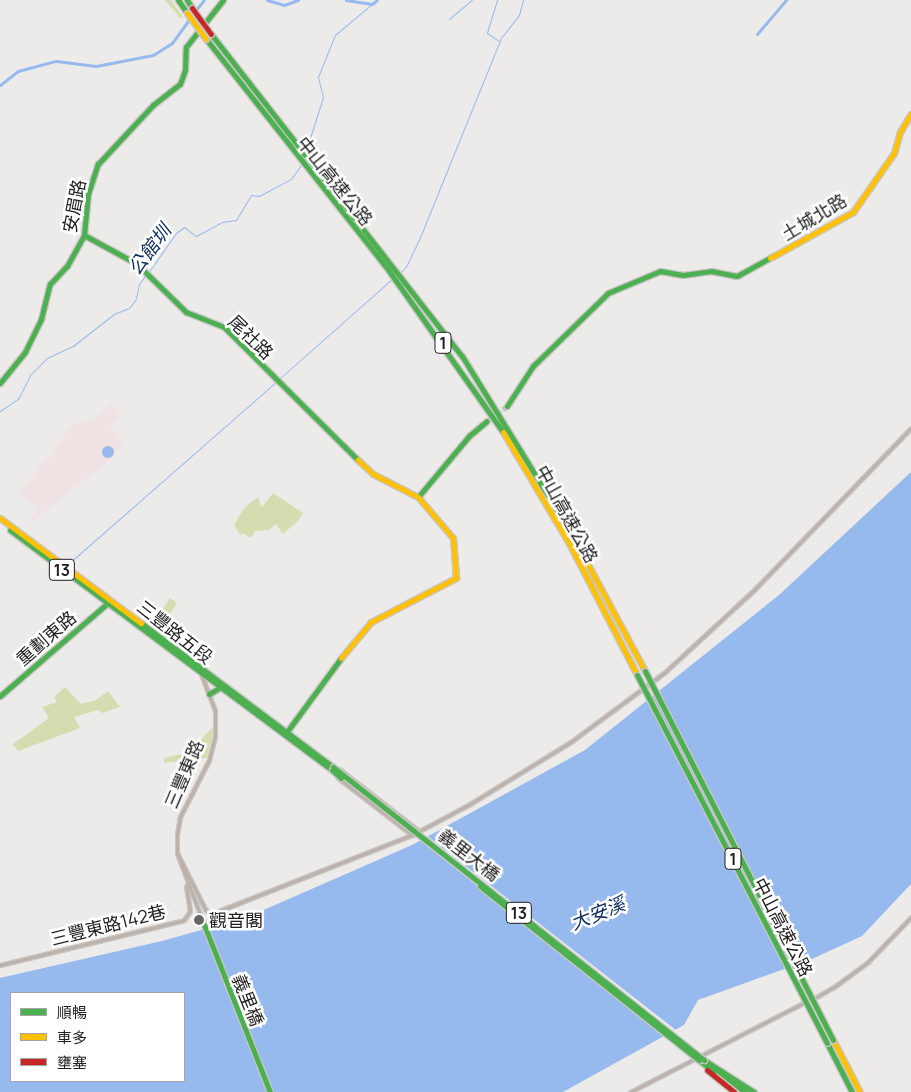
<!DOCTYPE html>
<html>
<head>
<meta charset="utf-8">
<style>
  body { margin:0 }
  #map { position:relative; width:911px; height:1092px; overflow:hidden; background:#edebe9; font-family:Manrope,"Noto Sans TC",sans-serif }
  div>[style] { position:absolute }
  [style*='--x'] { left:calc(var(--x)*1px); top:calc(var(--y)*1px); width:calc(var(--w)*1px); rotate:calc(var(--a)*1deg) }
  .commercial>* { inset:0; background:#f1e2e3 }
  .green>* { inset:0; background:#d5ddb0 }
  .water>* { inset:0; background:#96b9ee }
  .round { border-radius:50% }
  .pier>* { inset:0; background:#edebe9 }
  .stream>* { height:1px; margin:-0.5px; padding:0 0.5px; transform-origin:0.5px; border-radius:0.5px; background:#96b9ee }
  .canal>* { height:3px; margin:-1.5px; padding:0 1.5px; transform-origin:1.5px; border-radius:1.5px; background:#96b9ee }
  .secondary-tunnel>* { height:4.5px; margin-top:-2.25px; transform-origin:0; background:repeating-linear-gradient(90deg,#c4c2c0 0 4.5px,transparent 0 6.5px) }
  .roads { filter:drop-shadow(1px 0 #c7c6c5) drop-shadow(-1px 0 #c7c6c5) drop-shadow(0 1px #c7c6c5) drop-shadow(0 -1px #c7c6c5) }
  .street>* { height:3px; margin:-1.5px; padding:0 1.5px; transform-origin:1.5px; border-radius:1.5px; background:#bdb1a9 }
  .fast>* { height:5px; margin:-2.5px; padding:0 2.5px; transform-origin:2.5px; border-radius:2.5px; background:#4caf50 }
  .slow>* { height:5px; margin:-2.5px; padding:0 2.5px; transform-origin:2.5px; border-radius:2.5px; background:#ffc107 }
  .jam>* { height:5px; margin:-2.5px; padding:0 2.5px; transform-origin:2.5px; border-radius:2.5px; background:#c62828 }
  .bridges { filter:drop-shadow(1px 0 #c7c6c5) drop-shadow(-1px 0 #c7c6c5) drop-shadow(0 1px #c7c6c5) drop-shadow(0 -1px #c7c6c5) }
  .fast-bridge>* { height:5px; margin:-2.5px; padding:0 2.5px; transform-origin:2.5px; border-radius:2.5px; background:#4caf50 }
  .slow-bridge>* { height:5px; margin:-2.5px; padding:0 2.5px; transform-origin:2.5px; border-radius:2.5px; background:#ffc107 }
  .jam-bridge>* { height:5px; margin:-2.5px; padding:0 2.5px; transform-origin:2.5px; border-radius:2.5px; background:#c62828 }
  .dots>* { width:14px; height:14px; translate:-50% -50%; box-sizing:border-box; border:2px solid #fff; border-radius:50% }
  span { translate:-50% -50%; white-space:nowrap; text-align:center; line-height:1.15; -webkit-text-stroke:5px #fff; paint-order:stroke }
  .shield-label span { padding:1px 4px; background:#fff; border:1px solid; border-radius:4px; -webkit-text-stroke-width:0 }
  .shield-label { font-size:16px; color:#201e1e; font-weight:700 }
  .street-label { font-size:18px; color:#201e1e }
  .poi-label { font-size:18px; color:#201e1e }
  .left { translate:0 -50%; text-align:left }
  .water-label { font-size:19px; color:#103161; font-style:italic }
  .legend { position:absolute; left:10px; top:992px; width:175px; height:90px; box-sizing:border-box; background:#fff; border:1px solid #a6a5a5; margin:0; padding:6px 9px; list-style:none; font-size:15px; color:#201e1e }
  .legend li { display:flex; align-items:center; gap:10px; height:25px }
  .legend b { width:25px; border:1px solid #a6a5a5 }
</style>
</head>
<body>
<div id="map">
  <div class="commercial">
    <i style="clip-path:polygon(111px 403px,121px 414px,111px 425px,123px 443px,113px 457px,35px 520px,31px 517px,38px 508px,18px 493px,39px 469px,37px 466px,56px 452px,55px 447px,74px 423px,92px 421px)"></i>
  </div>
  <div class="green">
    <i style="clip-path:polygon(165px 0,171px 0,183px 17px,180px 18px)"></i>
    <i style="clip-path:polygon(273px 493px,303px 513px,298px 521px,283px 534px,276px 524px,269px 530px,255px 531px,251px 538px,242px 533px,241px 536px,234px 525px,244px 508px,258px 497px,262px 507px)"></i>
    <i style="clip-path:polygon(170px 598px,177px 603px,164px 623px,159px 615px)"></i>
    <i style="clip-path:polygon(65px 687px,81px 704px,96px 700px,108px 691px,120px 707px,102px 713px,98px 710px,74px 717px,80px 728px,18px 751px,13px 744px,49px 718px,42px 707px,57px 702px,54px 697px)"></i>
    <i style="clip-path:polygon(215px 725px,207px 758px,164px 763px,164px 758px,182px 754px,197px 744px)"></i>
  </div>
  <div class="water">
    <i class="round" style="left:102px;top:446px;width:12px;height:12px"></i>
    <i style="clip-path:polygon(evenodd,911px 472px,911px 884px,862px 936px,812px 959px,698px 1000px,684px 1025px,563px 1092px,0 1092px,0 978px,162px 941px,248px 917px,412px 845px,585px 750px,779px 595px,911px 472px,11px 993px,184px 993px,184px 1081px,11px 1081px,11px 993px)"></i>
  </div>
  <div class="pier">
    <i style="clip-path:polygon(426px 835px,677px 1031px,668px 1036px,418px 839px)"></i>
    <i style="clip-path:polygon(208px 925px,273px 1092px,270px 1092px,204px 926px)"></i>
  </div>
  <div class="stream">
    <i style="--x:203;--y:0;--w:1;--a:90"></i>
    <i style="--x:497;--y:0;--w:34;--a:107"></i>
    <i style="--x:487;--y:33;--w:14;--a:34"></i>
    <i style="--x:449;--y:19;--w:30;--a:-40"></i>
    <i style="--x:310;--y:156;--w:7;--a:-56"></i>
    <i style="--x:314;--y:150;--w:13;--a:-108"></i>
    <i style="--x:310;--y:138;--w:43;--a:-72.4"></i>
    <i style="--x:323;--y:97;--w:21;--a:-104"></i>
    <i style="--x:318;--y:77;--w:45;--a:-68"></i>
    <i style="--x:335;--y:35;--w:48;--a:-40"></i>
    <i style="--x:401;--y:272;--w:9;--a:-49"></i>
    <i style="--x:407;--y:265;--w:38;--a:-65"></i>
    <i style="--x:423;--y:230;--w:207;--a:-67.9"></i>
    <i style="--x:501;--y:38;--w:29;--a:-52"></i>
    <i style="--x:519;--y:15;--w:16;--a:-75"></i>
    <i style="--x:148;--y:273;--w:49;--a:-55"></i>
    <i style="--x:176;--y:233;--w:10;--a:-37"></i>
    <i style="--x:184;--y:227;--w:15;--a:37"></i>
    <i style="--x:196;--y:236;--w:30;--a:-28"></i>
    <i style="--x:222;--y:222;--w:14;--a:-8"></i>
    <i style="--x:236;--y:220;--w:29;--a:-59"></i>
    <i style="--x:251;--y:195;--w:8;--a:7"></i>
    <i style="--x:259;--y:196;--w:36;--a:-28"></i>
    <i style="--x:291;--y:179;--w:19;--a:-54"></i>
    <i style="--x:279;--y:379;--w:151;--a:-41.5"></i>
    <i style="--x:0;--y:411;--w:22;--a:-34"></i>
    <i style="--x:18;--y:399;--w:27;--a:-63"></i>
    <i style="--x:30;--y:375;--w:24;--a:-45"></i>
    <i style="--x:47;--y:358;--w:29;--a:-25"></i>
    <i style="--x:73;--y:346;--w:52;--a:-38"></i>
    <i style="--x:114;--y:314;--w:16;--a:-22"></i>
    <i style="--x:129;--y:308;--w:11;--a:-52"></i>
    <i style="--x:136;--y:299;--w:15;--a:-79"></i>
    <i style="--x:139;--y:284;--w:10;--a:-53"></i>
    <i style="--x:68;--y:564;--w:276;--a:-41.2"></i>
  </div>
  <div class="canal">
    <i style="--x:267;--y:0;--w:18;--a:16"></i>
    <i style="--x:284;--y:5;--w:15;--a:-20"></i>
    <i style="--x:346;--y:0;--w:26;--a:9"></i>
    <i style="--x:372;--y:4;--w:6;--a:-39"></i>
    <i style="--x:195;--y:11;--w:14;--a:-51"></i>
    <i style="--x:757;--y:34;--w:45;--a:-49.5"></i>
    <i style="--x:0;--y:85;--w:23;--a:-38"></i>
    <i style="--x:18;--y:71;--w:39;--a:-15"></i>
    <i style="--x:56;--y:61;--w:40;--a:7.1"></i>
    <i style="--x:96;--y:66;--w:58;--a:-10.9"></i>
    <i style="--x:153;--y:55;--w:22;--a:-32"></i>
    <i style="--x:172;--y:43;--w:31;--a:-54"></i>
  </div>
  <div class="secondary-tunnel">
    <i style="--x:487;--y:421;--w:25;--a:-37"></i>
  </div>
  <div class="roads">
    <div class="street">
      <i style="--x:201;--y:674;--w:39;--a:69"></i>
      <i style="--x:215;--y:710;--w:26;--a:90"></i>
      <i style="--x:215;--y:736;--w:25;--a:104"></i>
      <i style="--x:209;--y:760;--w:64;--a:117"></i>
      <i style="--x:180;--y:817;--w:17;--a:100"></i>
      <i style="--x:177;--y:834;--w:19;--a:90"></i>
      <i style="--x:177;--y:853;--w:68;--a:69.4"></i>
      <i style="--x:339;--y:769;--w:101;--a:37.8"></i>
      <i style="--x:337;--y:777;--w:95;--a:37.7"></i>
      <i style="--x:177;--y:853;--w:63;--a:63.4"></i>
      <i style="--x:205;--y:909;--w:8;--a:40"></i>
      <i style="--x:211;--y:914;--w:216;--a:-21.5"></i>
      <i style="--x:412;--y:835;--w:66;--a:-28.1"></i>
      <i style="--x:470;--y:804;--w:120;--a:-31.7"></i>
      <i style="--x:572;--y:741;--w:114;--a:-36.5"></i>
      <i style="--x:664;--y:673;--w:124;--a:-42.7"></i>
      <i style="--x:755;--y:589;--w:224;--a:-45.9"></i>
      <i style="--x:0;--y:965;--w:189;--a:-13.7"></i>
      <i style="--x:184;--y:920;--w:11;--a:-56"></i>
      <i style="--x:190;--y:911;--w:24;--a:-99"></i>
      <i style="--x:186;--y:887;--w:4;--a:-63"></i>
      <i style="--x:813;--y:999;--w:24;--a:-30"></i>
      <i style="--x:834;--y:987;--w:42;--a:-36.3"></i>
      <i style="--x:868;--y:962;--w:62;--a:-46.3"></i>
      <i style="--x:630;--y:1092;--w:199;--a:-27.2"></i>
    </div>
    <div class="fast">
      <i style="--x:178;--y:0;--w:16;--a:55"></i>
      <i style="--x:187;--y:0;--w:9;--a:58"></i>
      <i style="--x:211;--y:34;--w:408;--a:52.1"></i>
      <i style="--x:462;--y:356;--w:208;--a:58.4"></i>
      <i style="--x:206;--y:39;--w:295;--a:51.7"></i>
      <i style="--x:389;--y:271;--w:197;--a:54.7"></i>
      <i style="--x:84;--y:235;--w:60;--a:28.7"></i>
      <i style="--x:137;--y:264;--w:69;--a:44.4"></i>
      <i style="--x:186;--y:312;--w:41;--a:21.5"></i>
      <i style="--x:224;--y:327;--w:189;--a:44.8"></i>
      <i style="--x:0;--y:383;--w:40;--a:-51"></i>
      <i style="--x:25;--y:352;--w:37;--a:-64"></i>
      <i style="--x:41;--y:319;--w:36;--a:-76"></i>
      <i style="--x:50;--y:284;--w:25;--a:-47"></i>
      <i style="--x:67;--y:266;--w:35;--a:-61"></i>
      <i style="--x:84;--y:235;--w:41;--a:-84.4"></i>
      <i style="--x:88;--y:194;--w:32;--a:-72"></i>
      <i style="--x:98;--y:164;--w:81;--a:-47"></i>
      <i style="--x:153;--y:105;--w:34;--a:-38"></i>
      <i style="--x:180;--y:84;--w:15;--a:-70"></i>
      <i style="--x:185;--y:70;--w:23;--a:-88"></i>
      <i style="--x:186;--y:47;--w:60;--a:-51.8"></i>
      <i style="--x:507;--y:406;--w:48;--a:-57"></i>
      <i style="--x:533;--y:366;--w:105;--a:-44.2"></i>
      <i style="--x:608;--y:293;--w:56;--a:-22.9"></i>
      <i style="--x:660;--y:271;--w:23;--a:10"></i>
      <i style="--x:683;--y:275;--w:28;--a:-8"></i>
      <i style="--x:711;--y:271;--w:26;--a:11"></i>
      <i style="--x:737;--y:276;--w:38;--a:-29"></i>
      <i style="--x:418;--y:497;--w:80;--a:-50.1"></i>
      <i style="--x:469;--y:436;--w:23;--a:-40"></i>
      <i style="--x:10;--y:530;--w:402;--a:36.7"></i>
      <i style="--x:141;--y:623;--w:240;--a:36.9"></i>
      <i style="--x:209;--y:694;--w:12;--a:-31"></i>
      <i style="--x:0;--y:696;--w:144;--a:-40.8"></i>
      <i style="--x:286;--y:733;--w:93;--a:-53.7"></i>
      <i style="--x:201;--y:917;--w:188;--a:68.5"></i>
      <i style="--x:827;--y:1043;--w:55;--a:63"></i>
      <i style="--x:699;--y:1060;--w:19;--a:39"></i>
      <i style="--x:704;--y:1060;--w:59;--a:32.6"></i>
      <i style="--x:712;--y:1066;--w:42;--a:38.2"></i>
    </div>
    <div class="slow">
      <i style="--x:770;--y:258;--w:95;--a:-29"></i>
      <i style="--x:853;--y:212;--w:72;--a:-55.2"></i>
      <i style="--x:894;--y:153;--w:22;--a:-74"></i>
      <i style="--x:900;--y:132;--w:21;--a:-59"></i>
      <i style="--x:503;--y:432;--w:131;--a:59.3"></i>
      <i style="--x:570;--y:545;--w:146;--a:62.7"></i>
      <i style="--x:0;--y:518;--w:176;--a:36.7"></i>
      <i style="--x:571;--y:533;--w:157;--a:61.8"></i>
      <i style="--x:341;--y:658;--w:47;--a:-50.2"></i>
      <i style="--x:371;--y:622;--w:96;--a:-27.4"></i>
      <i style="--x:456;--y:578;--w:40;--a:-94.3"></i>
      <i style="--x:453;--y:538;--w:54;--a:-130.5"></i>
      <i style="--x:418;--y:497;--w:51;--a:-152.9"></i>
      <i style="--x:373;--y:474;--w:21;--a:-137"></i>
      <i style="--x:833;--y:1040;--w:59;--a:62.6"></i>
    </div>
    <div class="jam">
      <i style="--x:707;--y:1070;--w:35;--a:39"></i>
    </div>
  </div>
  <div class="bridges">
    <div class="fast-bridge">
      <i style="--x:645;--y:671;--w:414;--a:63"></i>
      <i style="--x:637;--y:675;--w:414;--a:62.7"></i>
      <i style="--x:333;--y:767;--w:473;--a:38.3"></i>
      <i style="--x:332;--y:770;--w:12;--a:42"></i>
      <i style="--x:480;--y:886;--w:280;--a:38.5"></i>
    </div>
    <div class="slow-bridge">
      <i style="--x:187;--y:13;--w:32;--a:54"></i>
    </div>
    <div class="jam-bridge">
      <i style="--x:192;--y:8;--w:32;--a:54"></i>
    </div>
  </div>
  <div class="dots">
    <i style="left:199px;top:920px;background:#686665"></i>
  </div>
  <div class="shield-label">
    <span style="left:443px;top:343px">1</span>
    <span style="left:62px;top:570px">13</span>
    <span style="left:733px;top:859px">1</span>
    <span style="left:519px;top:913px">13</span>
  </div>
  <div class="street-label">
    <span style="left:335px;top:181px;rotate:51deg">中山高速公路</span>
    <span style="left:74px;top:206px;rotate:-79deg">安眉路</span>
    <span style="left:814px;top:217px;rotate:-31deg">土城北路</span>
    <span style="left:251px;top:337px;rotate:44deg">尾社路</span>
    <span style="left:567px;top:514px;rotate:61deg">中山高速公路</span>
    <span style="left:175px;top:632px;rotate:38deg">三豐路五段</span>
    <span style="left:46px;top:638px;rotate:-41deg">重劃東路</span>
    <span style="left:184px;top:774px;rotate:-67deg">三豐東路</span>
    <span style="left:469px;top:855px;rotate:38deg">義里大橋</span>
    <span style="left:108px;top:925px;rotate:-14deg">三豐東路142巷</span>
    <span style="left:783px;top:927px;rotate:63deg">中山高速公路</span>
    <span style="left:248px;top:1000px;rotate:68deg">義里橋</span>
  </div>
  <div class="poi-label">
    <span class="left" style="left:209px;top:920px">觀音閣</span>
  </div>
  <div class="water-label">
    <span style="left:150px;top:250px;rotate:-53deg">公館圳</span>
    <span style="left:598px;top:914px;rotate:-22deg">大安溪</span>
  </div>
  <ul class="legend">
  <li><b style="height:6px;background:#4caf50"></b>順暢</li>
  <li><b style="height:6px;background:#ffc107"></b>車多</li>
  <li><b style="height:6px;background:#c62828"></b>壅塞</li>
  </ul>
</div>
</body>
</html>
